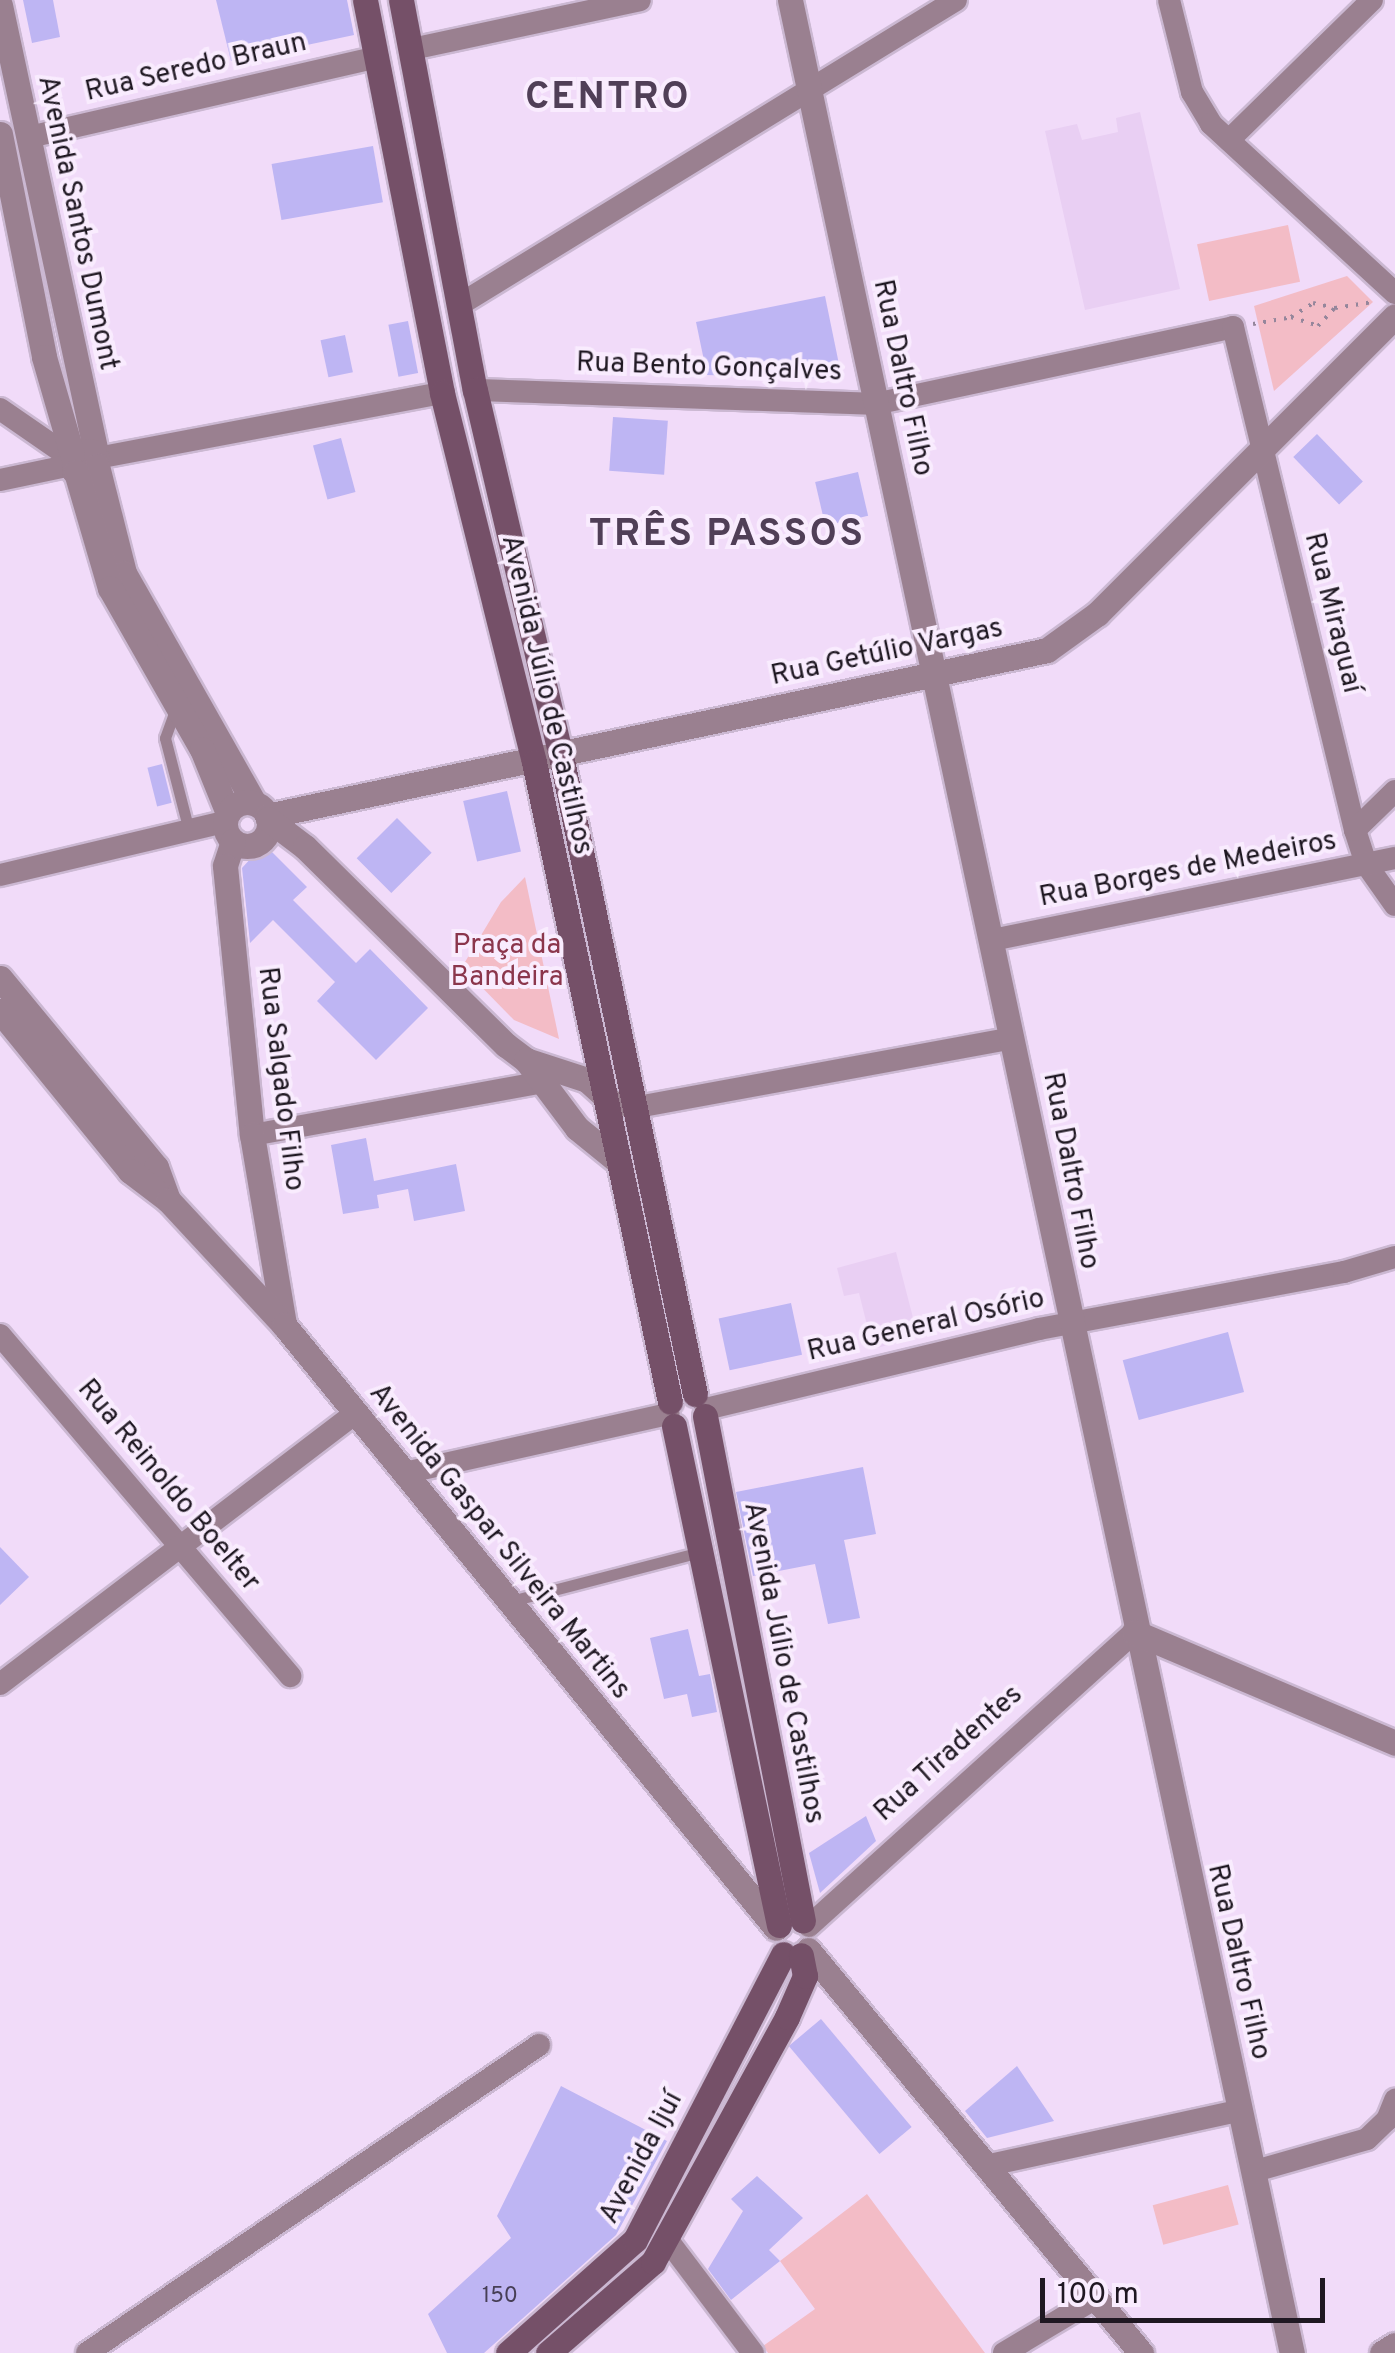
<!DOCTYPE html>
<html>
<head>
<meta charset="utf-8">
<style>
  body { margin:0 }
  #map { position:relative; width:1395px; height:2353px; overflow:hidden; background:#f1dbf9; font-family:Overpass,sans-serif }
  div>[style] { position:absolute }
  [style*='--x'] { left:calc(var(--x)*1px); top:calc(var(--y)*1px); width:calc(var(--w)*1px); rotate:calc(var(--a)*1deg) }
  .built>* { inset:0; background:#e9cff3 }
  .green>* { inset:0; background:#f3bcc6; transform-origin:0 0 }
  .building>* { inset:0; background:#beb5f3; transform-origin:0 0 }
  .path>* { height:4px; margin-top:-2px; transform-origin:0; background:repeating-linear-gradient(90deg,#95869b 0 2.5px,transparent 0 10.5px) }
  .roads { filter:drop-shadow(2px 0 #cbb8d2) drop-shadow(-2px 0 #cbb8d2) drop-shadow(0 2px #cbb8d2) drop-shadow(0 -2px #cbb8d2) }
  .service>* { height:11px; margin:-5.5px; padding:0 5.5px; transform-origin:5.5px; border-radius:5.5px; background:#9a8090 }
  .minor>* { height:22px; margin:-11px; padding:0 11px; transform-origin:11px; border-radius:11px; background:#9a8090 }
  .tertiary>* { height:25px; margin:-12.5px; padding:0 12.5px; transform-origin:12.5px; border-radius:12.5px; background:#9a8090 }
  .tertiary>.ring { margin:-12.5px; padding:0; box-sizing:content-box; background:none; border:25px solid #9a8090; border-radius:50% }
  .secondary>* { height:25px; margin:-12.5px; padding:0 12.5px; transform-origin:12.5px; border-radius:12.5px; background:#755068 }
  span { translate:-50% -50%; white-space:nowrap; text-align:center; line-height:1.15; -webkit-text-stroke:8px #f9ecfe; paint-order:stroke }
  .number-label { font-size:22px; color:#473f56 }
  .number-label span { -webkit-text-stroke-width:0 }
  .street-label { font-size:28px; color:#1f1822 }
  .park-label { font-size:28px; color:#8b364c }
  .district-label { font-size:38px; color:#503f57; font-weight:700; letter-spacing:2.5px }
  .scale { position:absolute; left:1040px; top:2278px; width:285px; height:45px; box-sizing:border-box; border:5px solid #1f1822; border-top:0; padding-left:12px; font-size:30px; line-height:35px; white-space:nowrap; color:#1f1822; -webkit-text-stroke:8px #f9ecfe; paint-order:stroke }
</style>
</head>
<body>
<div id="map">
  <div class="built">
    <i style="clip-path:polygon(1140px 112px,1180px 289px,1085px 310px,1045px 131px,1077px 124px,1082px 140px,1118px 132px,1116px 118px)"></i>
    <i style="clip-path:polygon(896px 1252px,918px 1337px,873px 1349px,859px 1293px,844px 1296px,837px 1268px)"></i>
  </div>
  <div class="green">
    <i style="left:1288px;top:225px;width:58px;height:93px;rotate:78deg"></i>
    <i style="clip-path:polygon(1347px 276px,1373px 302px,1274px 391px,1254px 306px)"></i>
    <i style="clip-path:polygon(525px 877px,559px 1039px,514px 1020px,462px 967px,501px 902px)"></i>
    <i style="left:1228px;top:2185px;width:41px;height:78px;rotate:75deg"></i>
    <i style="clip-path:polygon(867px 2194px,985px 2353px,768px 2353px,763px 2346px,815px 2309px,780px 2261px)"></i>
  </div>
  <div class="building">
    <i style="clip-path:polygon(23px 0,53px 0,60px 37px,32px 43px)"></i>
    <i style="clip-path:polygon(216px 0,347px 0,354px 35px,231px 61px)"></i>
    <i style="left:373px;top:146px;width:57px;height:103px;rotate:80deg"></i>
    <i style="clip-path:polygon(825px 296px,842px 379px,707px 375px,696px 322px)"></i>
    <i style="left:408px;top:321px;width:53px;height:20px;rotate:79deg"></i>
    <i style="left:345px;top:335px;width:38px;height:25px;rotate:78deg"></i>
    <i style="left:613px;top:417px;width:55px;height:54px;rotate:4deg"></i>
    <i style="left:1317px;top:434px;width:66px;height:33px;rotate:46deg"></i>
    <i style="left:341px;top:438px;width:56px;height:29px;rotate:75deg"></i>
    <i style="left:858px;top:472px;width:45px;height:44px;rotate:77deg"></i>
    <i style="left:162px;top:764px;width:40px;height:15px;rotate:76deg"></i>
    <i style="left:507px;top:791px;width:62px;height:45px;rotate:77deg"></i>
    <i style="left:397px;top:818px;width:49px;height:57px;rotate:45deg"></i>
    <i style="clip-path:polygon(264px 844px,307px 887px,293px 900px,356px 963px,370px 949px,428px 1008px,376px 1060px,317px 1001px,335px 982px,273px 920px,250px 943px,242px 868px)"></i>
    <i style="clip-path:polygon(366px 1138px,374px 1181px,456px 1164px,465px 1211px,414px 1221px,408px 1189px,377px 1195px,379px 1208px,343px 1214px,331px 1145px)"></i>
    <i style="left:791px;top:1303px;width:53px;height:74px;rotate:78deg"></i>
    <i style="left:1228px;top:1332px;width:62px;height:109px;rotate:75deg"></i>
    <i style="clip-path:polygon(863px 1467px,876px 1534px,844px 1540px,860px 1618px,828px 1624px,815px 1564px,753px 1576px,736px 1492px)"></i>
    <i style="clip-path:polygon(0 1547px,29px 1577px,0 1605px)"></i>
    <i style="clip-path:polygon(688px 1629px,699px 1676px,710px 1674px,717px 1712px,692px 1717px,687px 1694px,664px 1699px,650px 1638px)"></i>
    <i style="clip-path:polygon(866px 1816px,876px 1841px,820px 1893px,809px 1853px)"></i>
    <i style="left:821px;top:2019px;width:141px;height:42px;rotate:50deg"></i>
    <i style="clip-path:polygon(1017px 2066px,1054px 2121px,987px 2138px,965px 2111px)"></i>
    <i style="clip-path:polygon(561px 2086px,667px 2141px,616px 2235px,484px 2353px,447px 2353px,428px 2314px,511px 2238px,497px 2216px)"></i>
    <i style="clip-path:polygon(757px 2176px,803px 2218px,769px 2250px,780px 2261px,731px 2300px,708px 2269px,743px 2211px,731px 2199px)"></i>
  </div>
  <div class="path">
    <i style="--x:1291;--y:317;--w:28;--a:18"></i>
    <i style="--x:1318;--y:326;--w:25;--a:-47"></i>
    <i style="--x:1253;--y:324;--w:39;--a:-10"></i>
    <i style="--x:1291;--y:317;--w:26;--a:-32"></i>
    <i style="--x:1313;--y:303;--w:23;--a:13"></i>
    <i style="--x:1335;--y:308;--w:37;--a:-9"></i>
  </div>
  <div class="roads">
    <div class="service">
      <i style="--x:177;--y:705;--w:35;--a:110"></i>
      <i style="--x:165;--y:738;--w:96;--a:75.5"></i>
      <i style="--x:511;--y:1601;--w:196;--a:-14.5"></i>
    </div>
    <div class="minor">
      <i style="--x:1169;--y:0;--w:95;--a:76"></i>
      <i style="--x:1192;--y:92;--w:37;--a:59"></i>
      <i style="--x:1211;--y:124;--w:250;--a:42.6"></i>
      <i style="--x:412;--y:49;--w:233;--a:-12.1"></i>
      <i style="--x:29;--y:137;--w:357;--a:-12.9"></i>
      <i style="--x:1229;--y:140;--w:200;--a:-44.4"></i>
      <i style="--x:459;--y:305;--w:583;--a:-31.54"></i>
      <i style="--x:475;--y:390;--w:400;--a:2"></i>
      <i style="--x:875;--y:404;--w:366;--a:-12.1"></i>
      <i style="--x:1233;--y:327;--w:518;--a:76.37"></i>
      <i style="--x:1355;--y:830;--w:36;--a:72"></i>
      <i style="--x:1366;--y:864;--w:50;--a:54.7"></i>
      <i style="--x:0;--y:409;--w:86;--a:34.6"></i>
      <i style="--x:97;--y:458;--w:351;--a:-10.7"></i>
      <i style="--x:0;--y:480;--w:73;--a:-11.9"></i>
      <i style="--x:1355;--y:830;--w:56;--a:-44.3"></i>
      <i style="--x:0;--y:875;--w:231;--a:-13.3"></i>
      <i style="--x:992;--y:940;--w:411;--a:-11.5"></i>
      <i style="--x:632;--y:1108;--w:387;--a:-10.4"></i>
      <i style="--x:252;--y:1135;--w:290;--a:-10.3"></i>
      <i style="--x:0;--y:1335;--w:448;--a:49.6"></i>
      <i style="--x:706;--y:1409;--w:342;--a:-13.5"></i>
      <i style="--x:1039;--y:1329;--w:310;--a:-10.6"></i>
      <i style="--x:1344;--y:1272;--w:53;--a:-16.4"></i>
      <i style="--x:404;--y:1473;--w:271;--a:-12.6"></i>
      <i style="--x:0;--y:1684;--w:445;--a:-37.3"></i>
      <i style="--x:809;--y:1926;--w:438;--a:-42.1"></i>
      <i style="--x:985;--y:2166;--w:262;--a:-12.3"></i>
      <i style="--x:1255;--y:2171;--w:116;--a:-15.9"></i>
      <i style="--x:1367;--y:2139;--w:28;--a:-44"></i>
      <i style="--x:1387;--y:2120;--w:22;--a:-68"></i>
      <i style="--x:666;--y:2238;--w:144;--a:52.9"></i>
      <i style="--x:87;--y:2353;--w:547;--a:-34.27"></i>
      <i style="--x:1004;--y:2353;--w:107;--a:-30.9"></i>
    </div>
    <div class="tertiary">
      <i style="--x:790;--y:0;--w:2406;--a:77.96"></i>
      <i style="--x:0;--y:5;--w:463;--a:77.9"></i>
      <i style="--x:97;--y:458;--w:16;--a:112"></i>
      <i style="--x:91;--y:473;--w:17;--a:-173"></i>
      <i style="--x:74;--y:471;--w:20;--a:-87"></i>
      <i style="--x:75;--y:451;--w:19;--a:3"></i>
      <i style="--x:0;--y:134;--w:227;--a:78.8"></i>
      <i style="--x:44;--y:357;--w:101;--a:73.9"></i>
      <i style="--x:97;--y:466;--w:110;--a:75.8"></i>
      <i style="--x:124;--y:573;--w:264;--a:60.5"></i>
      <i style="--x:76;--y:472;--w:121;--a:73.7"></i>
      <i style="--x:110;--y:588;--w:185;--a:60.3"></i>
      <i style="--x:202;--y:749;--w:69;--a:67.9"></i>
      <i class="ring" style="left:225px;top:802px;width:19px;height:19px"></i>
      <i style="--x:267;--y:816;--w:797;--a:-12.01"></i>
      <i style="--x:1047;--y:650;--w:62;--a:-35.8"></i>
      <i style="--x:1097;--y:614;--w:421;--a:-45"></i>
      <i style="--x:268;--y:819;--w:46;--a:37.1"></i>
      <i style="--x:305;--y:847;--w:282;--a:44.6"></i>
      <i style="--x:506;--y:1045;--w:25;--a:37"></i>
      <i style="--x:526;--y:1060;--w:64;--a:18.2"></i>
      <i style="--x:587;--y:1080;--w:38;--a:42"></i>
      <i style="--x:233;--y:841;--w:26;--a:108"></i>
      <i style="--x:225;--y:866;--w:270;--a:84.3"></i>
      <i style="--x:252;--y:1135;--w:193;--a:80.4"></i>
      <i style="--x:0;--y:978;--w:245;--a:50.5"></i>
      <i style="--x:156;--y:1167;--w:35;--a:70"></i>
      <i style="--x:0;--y:1011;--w:206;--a:50.9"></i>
      <i style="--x:130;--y:1171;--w:48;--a:37.3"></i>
      <i style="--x:168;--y:1200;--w:171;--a:47.1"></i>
      <i style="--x:284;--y:1325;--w:778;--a:50.79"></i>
      <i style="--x:526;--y:1060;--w:85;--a:53.1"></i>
      <i style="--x:577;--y:1128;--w:48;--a:39"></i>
      <i style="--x:1134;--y:1632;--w:284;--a:23"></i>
      <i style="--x:808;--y:1950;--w:523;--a:50.43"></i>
      <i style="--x:1382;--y:2353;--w:15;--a:-32"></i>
    </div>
    <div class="secondary">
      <i style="--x:365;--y:0;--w:400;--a:78.9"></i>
      <i style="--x:442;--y:393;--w:380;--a:76"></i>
      <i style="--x:534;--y:762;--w:654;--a:78"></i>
      <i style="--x:401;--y:0;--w:397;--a:79.3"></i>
      <i style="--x:475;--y:390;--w:376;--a:76.8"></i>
      <i style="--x:561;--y:756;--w:652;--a:78.14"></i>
      <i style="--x:705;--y:1416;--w:514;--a:79.02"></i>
      <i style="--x:674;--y:1426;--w:510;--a:78.12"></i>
      <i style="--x:508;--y:2353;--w:170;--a:-41.7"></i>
      <i style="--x:635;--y:2240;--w:322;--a:-62.6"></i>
      <i style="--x:548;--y:2353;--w:139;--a:-40.9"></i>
      <i style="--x:653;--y:2262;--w:279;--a:-61.3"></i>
      <i style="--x:787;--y:2017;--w:45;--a:-66.3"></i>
      <i style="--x:805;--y:1976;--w:21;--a:-101"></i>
    </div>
  </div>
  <div class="number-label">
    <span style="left:500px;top:2297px">150</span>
  </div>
  <div class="street-label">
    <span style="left:196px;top:68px;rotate:-13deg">Rua Seredo Braun</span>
    <span style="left:77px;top:223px;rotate:78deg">Avenida Santos Dumont</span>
    <span style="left:709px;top:368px;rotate:2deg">Rua Bento Gonçalves</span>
    <span style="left:902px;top:378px;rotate:78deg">Rua Daltro Filho</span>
    <span style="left:1332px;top:613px;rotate:76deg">Rua Miraguaí</span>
    <span style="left:887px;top:653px;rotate:-12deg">Rua Getúlio Vargas</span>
    <span style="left:546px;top:695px;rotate:77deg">Avenida Júlio de Castilhos</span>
    <span style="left:1188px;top:870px;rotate:-11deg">Rua Borges de Medeiros</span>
    <span style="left:280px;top:1079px;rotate:83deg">Rua Salgado Filho</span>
    <span style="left:1070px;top:1171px;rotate:79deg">Rua Daltro Filho</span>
    <span style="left:926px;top:1326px;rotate:-13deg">Rua General Osório</span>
    <span style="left:168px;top:1486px;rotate:50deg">Rua Reinoldo Boelter</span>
    <span style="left:499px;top:1542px;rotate:51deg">Avenida Gaspar Silveira Martins</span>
    <span style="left:783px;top:1663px;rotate:79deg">Avenida Júlio de Castilhos</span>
    <span style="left:949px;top:1754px;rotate:-42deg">Rua Tiradentes</span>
    <span style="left:1238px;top:1962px;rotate:77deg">Rua Daltro Filho</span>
    <span style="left:642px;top:2158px;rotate:-62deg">Avenida Ijuí</span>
  </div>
  <div class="park-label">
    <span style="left:507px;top:962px">Praça da<br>Bandeira</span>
  </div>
  <div class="district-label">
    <span style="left:608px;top:99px">CENTRO</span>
    <span style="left:727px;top:536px">TRÊS PASSOS</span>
  </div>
  <div class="scale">100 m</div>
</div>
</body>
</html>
